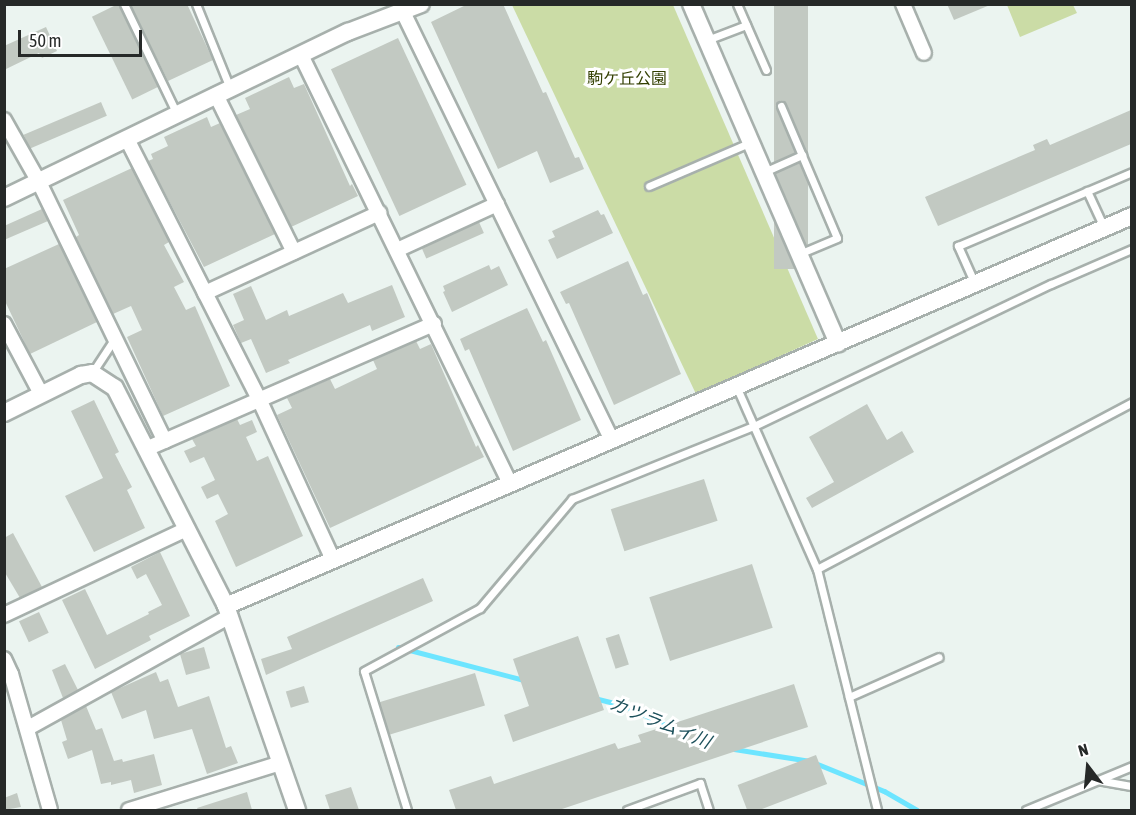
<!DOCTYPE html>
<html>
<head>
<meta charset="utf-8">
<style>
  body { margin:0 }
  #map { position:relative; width:1136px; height:815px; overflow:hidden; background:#ebf4f0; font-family:"Asap Condensed","Noto Sans JP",sans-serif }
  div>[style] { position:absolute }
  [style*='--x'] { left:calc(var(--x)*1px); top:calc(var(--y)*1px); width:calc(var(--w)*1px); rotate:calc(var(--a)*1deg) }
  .green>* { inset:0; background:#cbdca6 }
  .stream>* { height:5px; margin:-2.5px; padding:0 2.5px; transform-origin:2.5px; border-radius:2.5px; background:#6de5ff }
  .building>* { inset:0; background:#c2c9c2; transform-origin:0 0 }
  .roads { filter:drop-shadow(2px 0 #a7b0ac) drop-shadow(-2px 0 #a7b0ac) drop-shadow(0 2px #a7b0ac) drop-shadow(0 -2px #a7b0ac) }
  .service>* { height:7px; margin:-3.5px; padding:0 3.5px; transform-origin:3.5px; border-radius:3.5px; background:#fff }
  .minor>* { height:14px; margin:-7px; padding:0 7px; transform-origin:7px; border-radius:7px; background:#fff }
  .tertiary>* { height:16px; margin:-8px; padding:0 8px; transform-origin:8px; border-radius:8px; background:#fff }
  span { translate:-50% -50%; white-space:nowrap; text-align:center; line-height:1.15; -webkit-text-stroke:6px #fff; paint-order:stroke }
  .park-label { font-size:16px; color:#323f00 }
  .water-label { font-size:18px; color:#1c505b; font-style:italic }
  .frame { position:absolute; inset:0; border:6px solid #262928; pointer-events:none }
  .north { position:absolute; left:1058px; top:737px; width:60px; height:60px; -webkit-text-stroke:4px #fff; paint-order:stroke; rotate:344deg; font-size:16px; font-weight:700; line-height:24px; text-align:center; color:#262928 }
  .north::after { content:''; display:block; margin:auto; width:21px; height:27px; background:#262928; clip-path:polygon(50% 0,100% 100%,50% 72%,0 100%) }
  .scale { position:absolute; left:18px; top:30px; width:124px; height:27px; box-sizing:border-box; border:3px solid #262928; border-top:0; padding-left:8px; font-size:18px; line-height:21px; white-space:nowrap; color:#262928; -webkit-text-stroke:4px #fff; paint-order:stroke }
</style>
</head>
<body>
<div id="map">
  <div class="green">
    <i style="clip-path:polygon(512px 5px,673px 5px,818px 339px,696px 394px)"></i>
    <i style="clip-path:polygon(1007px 5px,1073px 5px,1077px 13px,1020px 37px)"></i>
  </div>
  <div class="stream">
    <i style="--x:398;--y:647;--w:130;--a:14.7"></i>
    <i style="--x:594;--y:698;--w:30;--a:14"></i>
    <i style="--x:623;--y:705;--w:54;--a:25.1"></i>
    <i style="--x:734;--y:749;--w:77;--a:9"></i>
    <i style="--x:810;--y:761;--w:80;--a:22.1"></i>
    <i style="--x:884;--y:791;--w:38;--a:30"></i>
  </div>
  <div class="building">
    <i style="left:118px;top:4px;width:92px;height:29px;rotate:64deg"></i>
    <i style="clip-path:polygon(130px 4px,187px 4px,213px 60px,168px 81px)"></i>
    <i style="clip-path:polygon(468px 4px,503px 4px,543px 93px,546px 92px,575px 158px,579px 157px,584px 169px,550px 183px,537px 151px,498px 169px,431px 22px)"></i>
    <i style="left:774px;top:4px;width:34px;height:265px"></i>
    <i style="clip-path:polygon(947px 4px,990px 4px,990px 5px,954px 20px)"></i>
    <i style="clip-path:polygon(46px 27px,57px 51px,42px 58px,39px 53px,4px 70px,4px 46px)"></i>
    <i style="left:398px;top:38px;width:162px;height:74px;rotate:65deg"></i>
    <i style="clip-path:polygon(289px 77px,294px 88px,304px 84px,350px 186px,352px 184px,358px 196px,291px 227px,236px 115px,250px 109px,245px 98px)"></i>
    <i style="left:101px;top:102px;width:15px;height:84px;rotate:67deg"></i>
    <i style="clip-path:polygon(1131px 110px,1131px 144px,938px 226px,925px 197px,1035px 150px,1033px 145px,1047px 139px,1050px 145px)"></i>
    <i style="clip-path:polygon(207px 117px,211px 127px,220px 123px,275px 234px,204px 267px,148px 161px,153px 159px,151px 154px,168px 146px,164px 137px)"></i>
    <i style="clip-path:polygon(132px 168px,169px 242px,164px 245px,184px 282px,174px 287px,186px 310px,195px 306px,230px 386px,163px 416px,127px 337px,142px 330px,131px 306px,113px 314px,76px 237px,79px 235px,63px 200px)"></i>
    <i style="clip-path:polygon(42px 209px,48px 221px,4px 240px,4px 226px)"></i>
    <i style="clip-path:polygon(598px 210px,601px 215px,604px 214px,613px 233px,557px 259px,548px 240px,555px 237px,552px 231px)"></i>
    <i style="left:479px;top:222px;width:12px;height:63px;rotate:66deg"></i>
    <i style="clip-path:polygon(59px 244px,97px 322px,30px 354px,4px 299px,4px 269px)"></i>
    <i style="clip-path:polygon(628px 261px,643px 295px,647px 293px,681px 374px,614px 405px,569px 303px,566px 304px,560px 292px)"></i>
    <i style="clip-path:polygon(489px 265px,491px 270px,499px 266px,508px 285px,452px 312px,443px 292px,445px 291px,443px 286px)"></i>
    <i style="clip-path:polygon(392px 285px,405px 317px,372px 331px,370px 325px,288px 360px,290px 363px,266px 373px,251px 339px,241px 343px,233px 325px,244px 320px,233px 294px,251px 286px,266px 320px,287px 310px,289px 316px,343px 293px,348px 303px)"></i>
    <i style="clip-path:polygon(527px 308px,543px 342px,546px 340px,581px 420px,513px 451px,469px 349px,465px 351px,460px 339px)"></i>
    <i style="clip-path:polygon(416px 341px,420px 349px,431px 344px,476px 447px,478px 445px,484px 457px,330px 528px,277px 415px,292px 408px,287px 398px,330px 379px,335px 389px,377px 369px,373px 360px)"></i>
    <i style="clip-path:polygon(94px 400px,119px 452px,115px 454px,132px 487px,127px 490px,145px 528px,94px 552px,65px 496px,103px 478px,71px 411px)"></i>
    <i style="clip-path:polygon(867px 404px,887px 440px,902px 431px,914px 452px,812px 508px,806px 498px,834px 482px,809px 437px)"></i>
    <i style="clip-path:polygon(237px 419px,240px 425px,252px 420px,257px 432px,246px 437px,257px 461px,268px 456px,303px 536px,236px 567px,215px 521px,228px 514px,218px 494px,207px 499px,201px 487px,215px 480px,204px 457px,190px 463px,184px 451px,196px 446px,192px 439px)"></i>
    <i style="left:704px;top:479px;width:44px;height:98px;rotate:72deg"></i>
    <i style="clip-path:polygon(13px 533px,42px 587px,20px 598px,4px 571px,4px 538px)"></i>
    <i style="clip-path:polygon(160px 552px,190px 616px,149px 636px,151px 640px,95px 669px,62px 600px,85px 589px,107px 635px,149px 614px,148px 612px,162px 605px,146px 574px,137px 579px,131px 567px)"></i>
    <i style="left:752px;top:564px;width:67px;height:108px;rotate:72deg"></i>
    <i style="clip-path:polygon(423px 578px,433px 601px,266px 675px,261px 659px,292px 649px,287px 637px)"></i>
    <i style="left:39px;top:612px;width:23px;height:22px;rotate:65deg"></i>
    <i style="left:619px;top:634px;width:32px;height:14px;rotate:72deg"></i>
    <i style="clip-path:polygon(578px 636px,604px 710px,513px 742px,504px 715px,529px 706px,513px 659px)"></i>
    <i style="left:204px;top:647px;width:22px;height:25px;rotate:74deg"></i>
    <i style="clip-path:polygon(65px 664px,78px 690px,63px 698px,52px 670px)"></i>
    <i style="clip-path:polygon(156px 672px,160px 682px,168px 679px,178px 707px,209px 696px,226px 748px,231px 746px,238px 763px,207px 774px,192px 729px,154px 739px,146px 710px,122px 719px,111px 692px)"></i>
    <i style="left:475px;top:673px;width:34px;height:100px;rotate:73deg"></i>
    <i style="clip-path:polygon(794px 684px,808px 727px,559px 810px,456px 810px,449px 790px,491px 776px,494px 784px,615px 743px,618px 749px,641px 742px,638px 735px)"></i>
    <i style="left:304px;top:686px;width:17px;height:19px;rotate:73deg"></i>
    <i style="clip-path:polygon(86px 706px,96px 730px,102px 728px,114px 761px,122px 759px,123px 762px,154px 754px,162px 785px,134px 793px,131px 780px,111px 785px,111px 782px,101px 784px,92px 750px,68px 759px,62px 742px,67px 740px,61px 720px)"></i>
    <i style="left:816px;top:755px;width:31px;height:84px;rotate:69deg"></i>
    <i style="clip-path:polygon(351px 787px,359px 810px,330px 810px,325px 795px)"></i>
    <i style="clip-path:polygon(247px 792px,252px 810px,198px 810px,197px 808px)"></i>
    <i style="clip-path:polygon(17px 793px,21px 807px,4px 810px,4px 798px)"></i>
  </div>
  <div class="roads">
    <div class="service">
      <i style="--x:124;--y:4;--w:122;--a:64.3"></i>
      <i style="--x:196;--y:4;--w:91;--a:68"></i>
      <i style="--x:737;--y:4;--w:72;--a:66.3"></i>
      <i style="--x:707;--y:40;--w:42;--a:-21"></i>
      <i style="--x:781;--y:106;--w:143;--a:67"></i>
      <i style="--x:837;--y:238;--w:41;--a:157.2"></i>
      <i style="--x:764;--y:172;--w:42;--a:-24.1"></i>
      <i style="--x:649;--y:186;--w:111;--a:-23.3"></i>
      <i style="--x:1087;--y:191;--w:40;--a:65"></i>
      <i style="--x:975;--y:284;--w:42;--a:-114.1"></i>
      <i style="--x:958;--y:246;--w:189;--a:-23"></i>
      <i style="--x:92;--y:373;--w:42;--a:-56.7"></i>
      <i style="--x:737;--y:388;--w:198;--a:66.2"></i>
      <i style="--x:817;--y:569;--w:248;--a:76"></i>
      <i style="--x:817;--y:569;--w:357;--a:-27.9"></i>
      <i style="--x:849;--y:697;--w:98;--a:-24"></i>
      <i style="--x:1097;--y:780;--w:36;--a:10"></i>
      <i style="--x:407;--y:810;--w:145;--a:-107.2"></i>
      <i style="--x:364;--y:671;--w:132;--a:-28.5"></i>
      <i style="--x:480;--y:608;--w:143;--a:-49.8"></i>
      <i style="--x:572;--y:499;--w:196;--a:-21.9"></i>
      <i style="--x:754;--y:426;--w:329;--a:-25.6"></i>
      <i style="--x:1051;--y:284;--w:88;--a:-23.4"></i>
      <i style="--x:627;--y:810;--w:78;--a:-20.3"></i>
      <i style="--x:700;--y:783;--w:28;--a:72"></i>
      <i style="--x:1026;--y:810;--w:115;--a:-22.5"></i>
    </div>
    <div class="minor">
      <i style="--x:903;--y:4;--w:53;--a:66.8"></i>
      <i style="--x:403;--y:12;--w:477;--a:64"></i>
      <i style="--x:301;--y:55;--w:477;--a:64"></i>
      <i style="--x:216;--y:95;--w:175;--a:63.6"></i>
      <i style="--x:4;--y:120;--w:71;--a:60.6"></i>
      <i style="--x:39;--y:182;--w:288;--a:64.1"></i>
      <i style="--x:127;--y:139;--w:292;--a:63.1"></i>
      <i style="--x:259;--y:399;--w:177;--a:65.3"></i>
      <i style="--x:397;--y:250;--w:110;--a:-24.7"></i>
      <i style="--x:205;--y:293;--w:192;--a:-24.7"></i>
      <i style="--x:4;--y:324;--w:79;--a:62.1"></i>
      <i style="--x:146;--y:449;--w:314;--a:-23.5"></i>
      <i style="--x:4;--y:615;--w:202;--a:-25.2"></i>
      <i style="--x:4;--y:659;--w:17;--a:65"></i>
      <i style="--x:11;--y:674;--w:141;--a:74"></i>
      <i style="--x:28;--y:728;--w:231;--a:-29"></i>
      <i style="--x:129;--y:810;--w:159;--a:-17.2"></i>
    </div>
    <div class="tertiary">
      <i style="--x:691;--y:4;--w:370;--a:66.6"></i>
      <i style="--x:4;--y:198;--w:382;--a:-25.8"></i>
      <i style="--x:348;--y:32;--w:78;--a:-21"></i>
      <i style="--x:4;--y:413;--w:86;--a:-26.3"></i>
      <i style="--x:81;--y:375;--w:11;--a:-10"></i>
      <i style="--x:92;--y:373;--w:27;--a:33"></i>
      <i style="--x:115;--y:388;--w:245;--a:63"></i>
      <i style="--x:226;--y:606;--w:216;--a:70.8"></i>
      <i style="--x:226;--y:606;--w:986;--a:-23.29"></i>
    </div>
  </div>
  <div class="park-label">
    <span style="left:627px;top:78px">駒ケ丘公園</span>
  </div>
  <div class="water-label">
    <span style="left:660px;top:723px;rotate:22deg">カツラムイ川</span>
  </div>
  <div class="frame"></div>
  <div class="north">N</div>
  <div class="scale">50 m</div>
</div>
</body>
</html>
